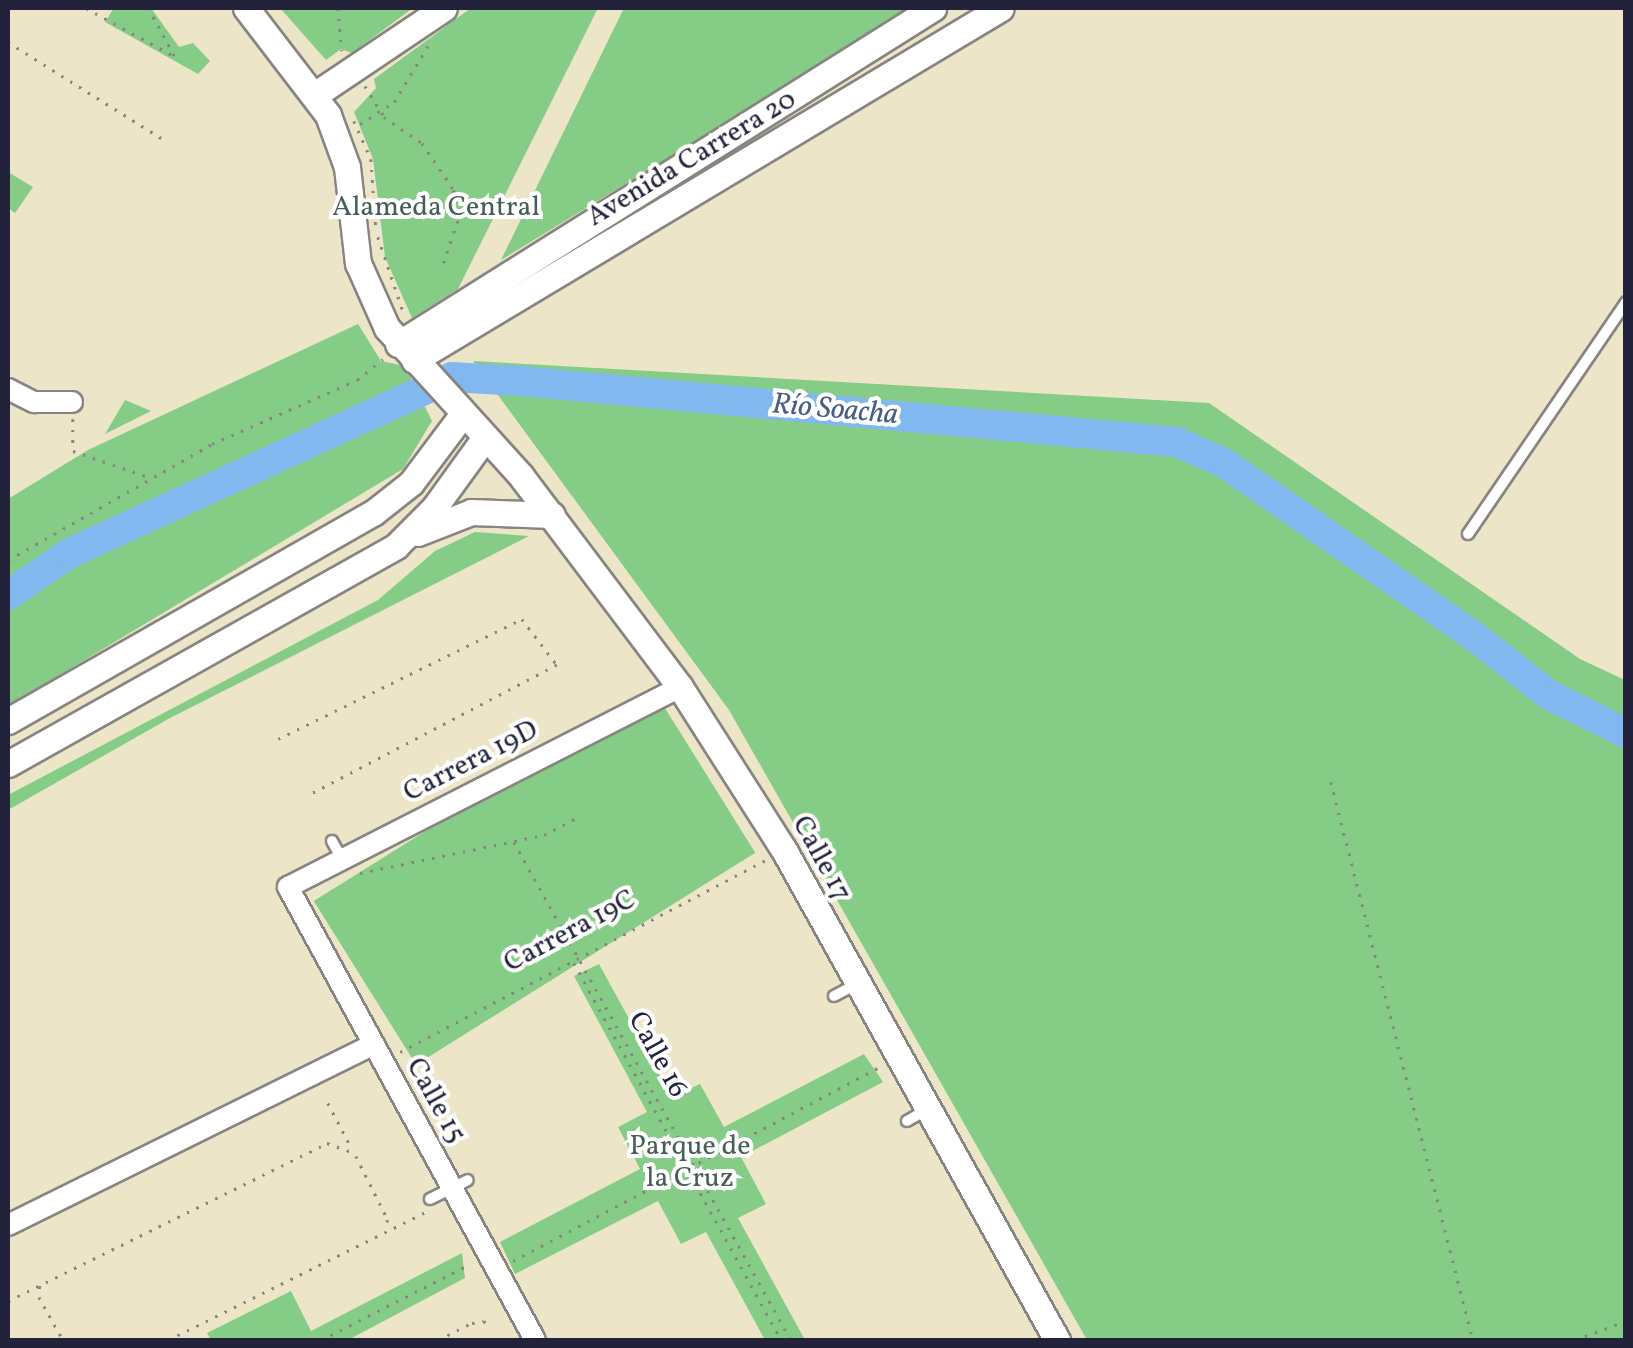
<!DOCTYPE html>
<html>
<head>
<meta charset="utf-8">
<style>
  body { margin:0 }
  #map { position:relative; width:1633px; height:1348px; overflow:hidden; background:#ede5c7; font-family:Vollkorn,serif }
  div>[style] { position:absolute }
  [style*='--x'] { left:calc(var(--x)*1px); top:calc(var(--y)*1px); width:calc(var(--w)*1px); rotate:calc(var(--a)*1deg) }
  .green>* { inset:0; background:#85cc87; transform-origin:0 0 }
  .river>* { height:30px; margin:-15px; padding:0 15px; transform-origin:15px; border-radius:15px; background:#81b8f0 }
  .path>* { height:2.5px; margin-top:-1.25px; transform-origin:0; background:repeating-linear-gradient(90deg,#888481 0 2.5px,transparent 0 10.5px) }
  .roads { filter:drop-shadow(2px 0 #888481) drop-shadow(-2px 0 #888481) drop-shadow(0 2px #888481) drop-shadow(0 -2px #888481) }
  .service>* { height:10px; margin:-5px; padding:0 5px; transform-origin:5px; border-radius:5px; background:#fff }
  .minor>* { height:20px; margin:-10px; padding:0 10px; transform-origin:10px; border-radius:10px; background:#fff }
  .tertiary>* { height:25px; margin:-12.5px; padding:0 12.5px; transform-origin:12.5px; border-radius:12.5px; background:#fff }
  span { translate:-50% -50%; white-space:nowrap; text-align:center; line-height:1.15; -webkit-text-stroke:8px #fff; paint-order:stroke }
  .street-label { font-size:28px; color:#22223b }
  .park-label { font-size:28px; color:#455e56 }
  .water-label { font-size:30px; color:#485e83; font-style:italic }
  .frame { position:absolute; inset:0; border:10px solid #22223b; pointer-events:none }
</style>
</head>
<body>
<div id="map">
  <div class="green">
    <i style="clip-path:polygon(114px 8px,151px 8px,179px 47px,193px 43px,210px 61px,198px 74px,105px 22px)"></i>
    <i style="clip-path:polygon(280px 8px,413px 8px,352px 53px,341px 49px,326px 60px)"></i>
    <i style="clip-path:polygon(471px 8px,598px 8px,458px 289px,412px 318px,385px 257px,373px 159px,354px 112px,376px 88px,374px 79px)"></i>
    <i style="clip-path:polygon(624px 8px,913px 8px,501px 260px)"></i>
    <i style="clip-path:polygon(8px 172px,33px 187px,15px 213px,8px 208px)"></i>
    <i style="clip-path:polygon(358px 324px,381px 361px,405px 366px,432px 421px,403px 469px,8px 706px,8px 499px,88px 450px)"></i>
    <i style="clip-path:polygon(473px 361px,1209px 403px,1580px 659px,1625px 680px,1625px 1340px,1087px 1340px,729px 710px)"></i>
    <i style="clip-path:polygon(125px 400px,151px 411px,105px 434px)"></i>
    <i style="clip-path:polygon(475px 532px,529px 536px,170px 718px,8px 810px,8px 795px,378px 600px,435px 551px)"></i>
    <i style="left:653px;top:689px;width:193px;height:400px;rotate:58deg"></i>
    <i style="clip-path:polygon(599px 964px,672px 1097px,700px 1084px,724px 1127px,864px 1054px,883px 1082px,741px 1157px,766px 1204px,738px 1218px,805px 1340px,765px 1340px,706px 1232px,681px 1244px,658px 1201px,515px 1274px,500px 1242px,640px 1169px,618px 1127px,647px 1112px,574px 976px)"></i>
    <i style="clip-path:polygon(462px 1253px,465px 1278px,348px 1340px,211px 1340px,207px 1333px,291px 1291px,311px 1331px)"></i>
  </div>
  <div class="river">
    <i style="--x:8;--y:595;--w:75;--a:-34.1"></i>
    <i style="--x:70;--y:553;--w:421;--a:-24.7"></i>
    <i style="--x:452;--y:377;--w:68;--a:3.4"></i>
    <i style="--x:520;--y:381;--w:660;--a:5.3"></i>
    <i style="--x:1177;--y:442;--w:51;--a:24.1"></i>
    <i style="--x:1224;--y:463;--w:304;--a:34.7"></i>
    <i style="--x:1474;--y:636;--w:95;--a:38.2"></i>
    <i style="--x:1549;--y:695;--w:86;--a:26.3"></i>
  </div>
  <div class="path">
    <i style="--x:86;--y:8;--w:100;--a:28.6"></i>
    <i style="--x:174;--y:56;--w:55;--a:-118.4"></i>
    <i style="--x:338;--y:8;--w:43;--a:84.7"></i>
    <i style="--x:8;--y:42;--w:181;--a:32.1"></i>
    <i style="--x:365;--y:86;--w:36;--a:58"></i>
    <i style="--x:384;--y:117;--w:46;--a:34.4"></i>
    <i style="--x:422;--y:143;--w:57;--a:55.8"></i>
    <i style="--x:454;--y:190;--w:31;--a:83"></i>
    <i style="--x:458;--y:221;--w:46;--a:108.8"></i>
    <i style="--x:354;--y:121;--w:42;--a:65.9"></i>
    <i style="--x:371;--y:159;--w:70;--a:85.9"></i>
    <i style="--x:360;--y:124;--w:40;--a:-32.9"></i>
    <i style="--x:394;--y:102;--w:68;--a:-58.9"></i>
    <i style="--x:378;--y:237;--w:81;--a:71.3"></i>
    <i style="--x:73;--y:419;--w:32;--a:90"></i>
    <i style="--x:73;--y:451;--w:80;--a:18.9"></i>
    <i style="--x:8;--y:560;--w:235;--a:-29.6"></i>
    <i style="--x:212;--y:444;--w:158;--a:-23.8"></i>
    <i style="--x:357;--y:380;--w:33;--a:-39"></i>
    <i style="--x:278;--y:739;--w:272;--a:-26.2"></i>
    <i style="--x:522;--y:619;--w:58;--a:52.7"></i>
    <i style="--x:557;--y:665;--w:281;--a:152.3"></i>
    <i style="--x:1331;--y:782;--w:576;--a:75.72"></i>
    <i style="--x:514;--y:842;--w:570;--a:60.92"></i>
    <i style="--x:360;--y:873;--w:188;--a:-11.7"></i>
    <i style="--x:544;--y:835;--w:41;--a:-27.8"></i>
    <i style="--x:574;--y:963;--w:430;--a:61.2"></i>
    <i style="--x:400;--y:1052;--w:412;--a:-27.7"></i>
    <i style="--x:328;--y:1103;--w:52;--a:62.4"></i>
    <i style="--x:356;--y:1156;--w:72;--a:63.4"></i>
    <i style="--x:388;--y:1220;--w:10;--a:114"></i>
    <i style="--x:513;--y:1261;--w:416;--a:-27.9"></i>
    <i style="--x:40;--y:1286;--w:11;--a:95"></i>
    <i style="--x:39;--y:1297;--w:49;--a:60.8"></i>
    <i style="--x:8;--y:1301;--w:356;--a:-26.3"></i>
    <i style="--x:327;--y:1143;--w:29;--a:20"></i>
    <i style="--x:168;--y:1340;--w:288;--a:-26.4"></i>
    <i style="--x:321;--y:1340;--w:167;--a:-27"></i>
    <i style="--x:438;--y:1340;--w:38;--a:-27"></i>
    <i style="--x:472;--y:1323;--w:12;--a:-9"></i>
    <i style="--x:484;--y:1321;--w:10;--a:45"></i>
    <i style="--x:1575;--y:1340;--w:54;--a:-20.4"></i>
  </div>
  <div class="roads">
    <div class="service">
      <i style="--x:1468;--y:534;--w:281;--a:-55.7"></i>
      <i style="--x:332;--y:841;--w:21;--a:61"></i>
      <i style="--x:834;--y:996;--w:24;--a:-28"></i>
      <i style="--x:907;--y:1121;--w:22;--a:-30"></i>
      <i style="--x:430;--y:1199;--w:42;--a:-26.6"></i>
    </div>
    <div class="minor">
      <i style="--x:8;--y:389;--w:29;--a:27"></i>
      <i style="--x:34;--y:402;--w:38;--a:0"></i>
      <i style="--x:8;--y:1225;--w:407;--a:-26.3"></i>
      <i style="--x:535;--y:1340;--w:516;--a:-118.6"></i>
      <i style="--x:288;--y:887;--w:440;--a:-27"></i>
    </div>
    <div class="tertiary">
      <i style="--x:246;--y:8;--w:135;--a:52.5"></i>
      <i style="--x:328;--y:115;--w:55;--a:69.9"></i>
      <i style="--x:347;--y:167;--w:97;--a:83.5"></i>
      <i style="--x:358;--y:263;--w:71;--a:66"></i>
      <i style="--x:387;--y:328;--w:200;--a:47.8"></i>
      <i style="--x:521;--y:476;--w:264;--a:53"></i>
      <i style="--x:680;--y:687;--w:193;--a:57.5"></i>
      <i style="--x:784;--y:850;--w:561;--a:60.88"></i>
      <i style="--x:316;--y:94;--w:154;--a:-33.9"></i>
      <i style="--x:398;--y:344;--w:632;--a:-32.13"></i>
      <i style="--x:414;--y:360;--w:684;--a:-30.95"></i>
      <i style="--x:418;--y:533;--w:57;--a:-21.6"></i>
      <i style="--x:471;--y:512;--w:81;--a:2.1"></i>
      <i style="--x:8;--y:721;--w:420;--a:-29.7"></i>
      <i style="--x:373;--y:513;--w:48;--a:-38.3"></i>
      <i style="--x:411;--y:483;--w:85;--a:-53.1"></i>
      <i style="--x:8;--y:764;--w:445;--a:-29.3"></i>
      <i style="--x:396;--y:546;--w:54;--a:-45"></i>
      <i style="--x:434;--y:508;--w:85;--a:-54.1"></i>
    </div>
  </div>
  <div class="street-label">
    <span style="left:692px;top:159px;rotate:-31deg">Avenida Carrera 20</span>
    <span style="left:471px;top:762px;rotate:-27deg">Carrera 19D</span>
    <span style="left:821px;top:859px;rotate:61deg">Calle 17</span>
    <span style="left:570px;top:932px;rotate:-28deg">Carrera 19C</span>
    <span style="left:657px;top:1055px;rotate:61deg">Calle 16</span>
    <span style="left:435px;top:1101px;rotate:61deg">Calle 15</span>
  </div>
  <div class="park-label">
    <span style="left:436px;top:208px">Alameda Central</span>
    <span style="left:690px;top:1163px">Parque de<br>la Cruz</span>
  </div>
  <div class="water-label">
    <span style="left:835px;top:410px;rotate:5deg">Río Soacha</span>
  </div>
  <div class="frame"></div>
</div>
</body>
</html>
